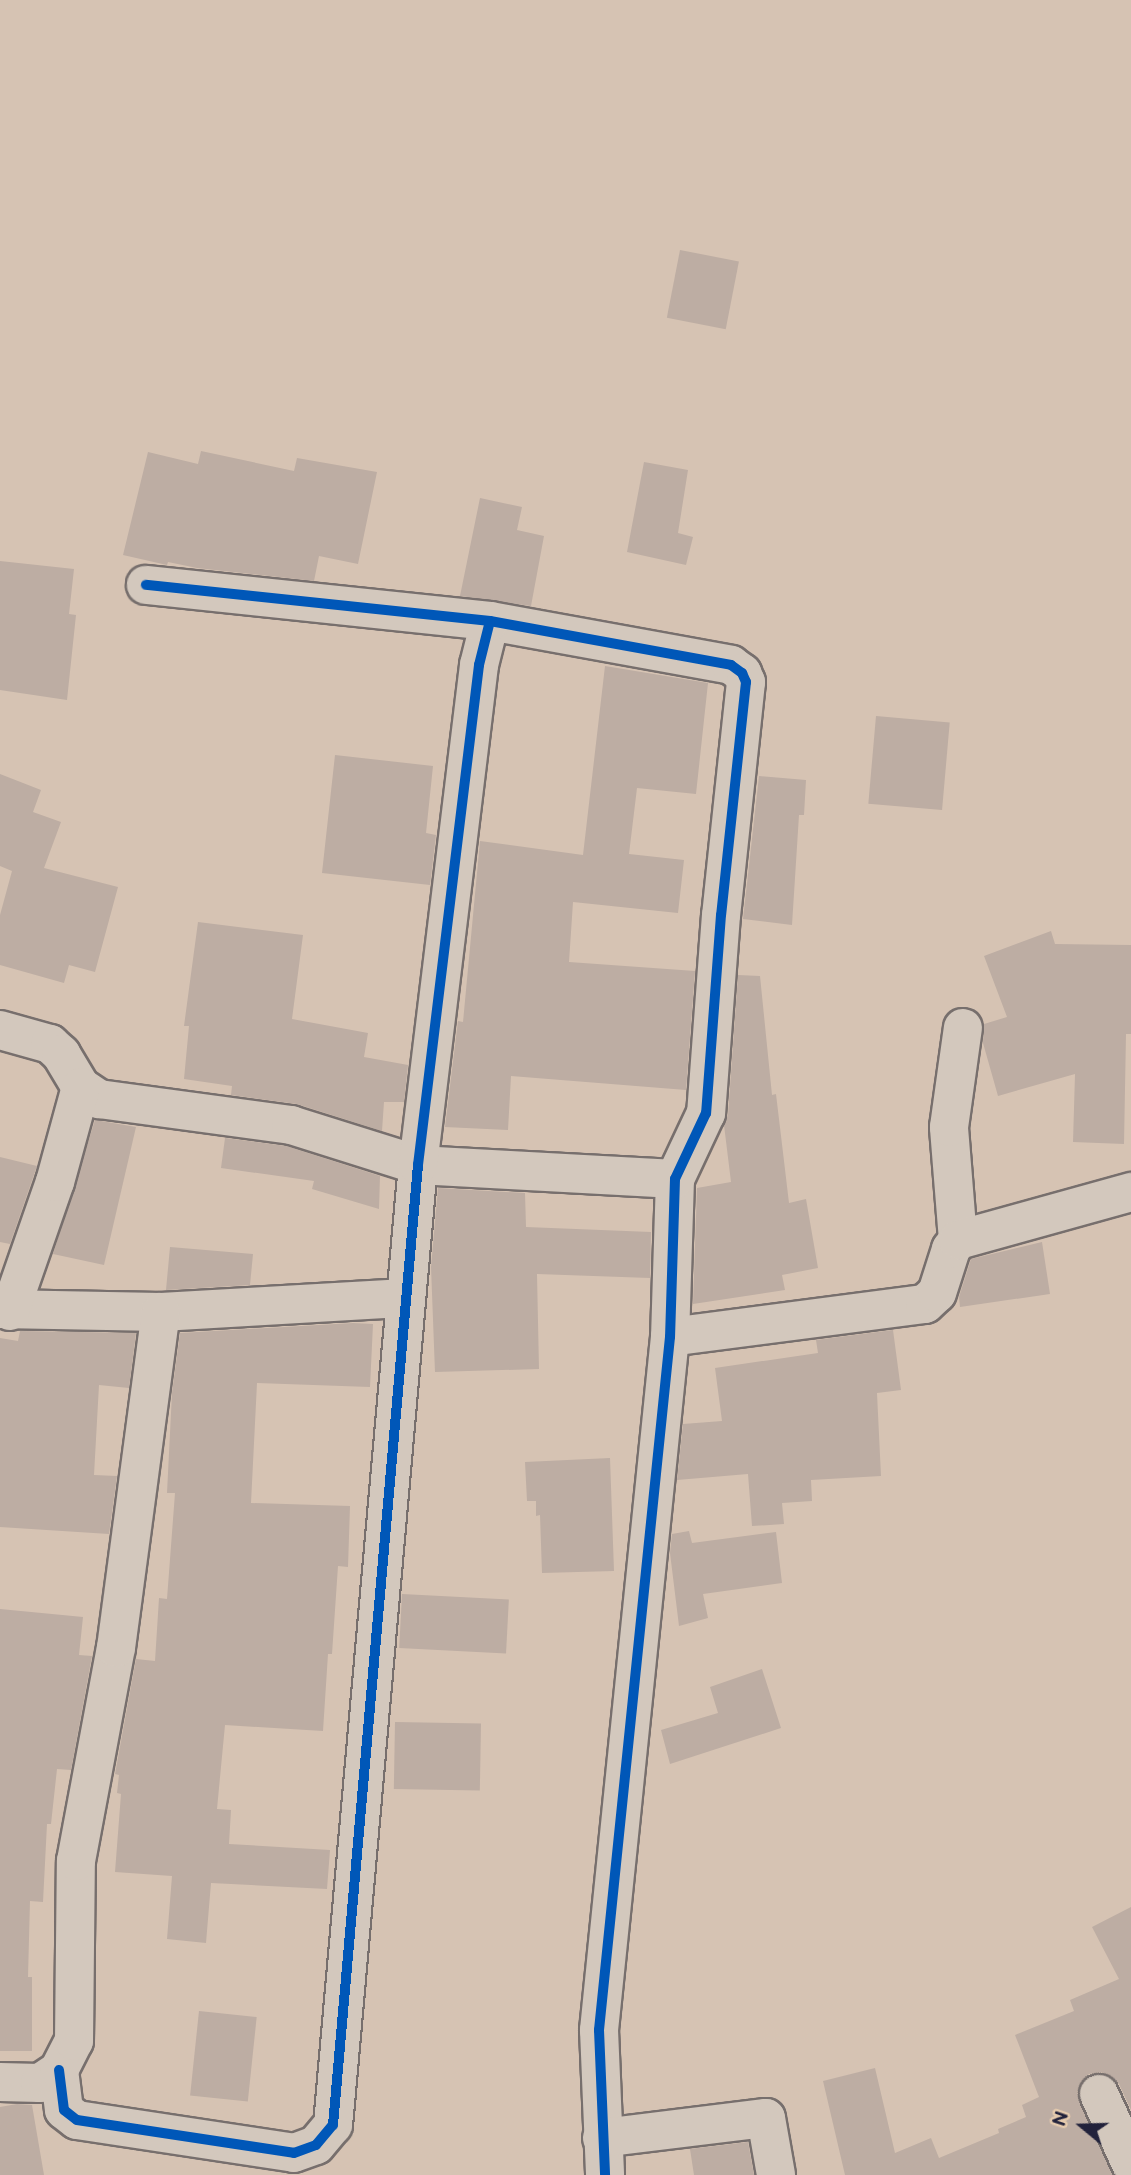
<!DOCTYPE html>
<html>
<head>
<meta charset="utf-8">
<style>
  body { margin:0 }
  #map { position:relative; width:1131px; height:2175px; overflow:hidden; background:#d6c3b3; font-family:"Balsamiq Sans",sans-serif }
  div>[style] { position:absolute }
  [style*='--x'] { left:calc(var(--x)*1px); top:calc(var(--y)*1px); width:calc(var(--w)*1px); rotate:calc(var(--a)*1deg) }
  .building>* { inset:0; background:#bdada3; transform-origin:0 0 }
  .roads { filter:drop-shadow(2px 0 #776f6d) drop-shadow(-2px 0 #776f6d) drop-shadow(0 2px #776f6d) drop-shadow(0 -2px #776f6d) }
  .minor>* { height:38px; margin:-19px; padding:0 19px; transform-origin:19px; border-radius:19px; background:#d3c8bd }
  .cycleway>* { height:10px; margin:-5px; padding:0 5px; transform-origin:5px; border-radius:5px; background:#0057b8 }
  span { translate:-50% -50%; white-space:nowrap; text-align:center; line-height:1.15; -webkit-text-stroke:5px #e5caad; paint-order:stroke }
  .north { position:absolute; left:1047px; top:2091px; width:70px; height:70px; -webkit-text-stroke:5px #e5caad; paint-order:stroke; rotate:289deg; font-size:19px; font-weight:700; line-height:28px; text-align:center; color:#22223b }
  .north::after { content:''; display:block; margin:auto; width:24px; height:32px; background:#22223b; clip-path:polygon(50% 0,100% 100%,50% 72%,0 100%) }
</style>
</head>
<body>
<div id="map">
  <div class="building">
    <i style="left:680px;top:250px;width:60px;height:69px;rotate:11deg"></i>
    <i style="clip-path:polygon(201px 451px,294px 471px,297px 458px,377px 472px,358px 564px,319px 556px,314px 581px,197px 568px,168px 562px,167px 565px,123px 555px,148px 452px,198px 464px)"></i>
    <i style="clip-path:polygon(644px 462px,688px 470px,678px 533px,693px 537px,686px 565px,627px 552px)"></i>
    <i style="clip-path:polygon(480px 498px,522px 507px,517px 530px,544px 536px,531px 606px,460px 596px)"></i>
    <i style="clip-path:polygon(0 561px,74px 569px,69px 614px,76px 615px,67px 700px,0 690px)"></i>
    <i style="clip-path:polygon(605px 666px,708px 683px,696px 794px,637px 788px,629px 854px,684px 860px,678px 913px,573px 902px,569px 962px,695px 971px,686px 1090px,511px 1076px,508px 1130px,445px 1127px,458px 1021px,463px 1022px,480px 841px,583px 855px)"></i>
    <i style="left:876px;top:716px;width:74px;height:88px;rotate:5deg"></i>
    <i style="clip-path:polygon(335px 755px,433px 766px,426px 833px,436px 835px,430px 885px,322px 873px)"></i>
    <i style="clip-path:polygon(0 774px,41px 790px,33px 812px,61px 822px,44px 868px,118px 887px,95px 972px,69px 965px,64px 983px,0 965px,0 915px,12px 871px,0 866px)"></i>
    <i style="clip-path:polygon(759px 776px,806px 780px,804px 815px,799px 815px,792px 925px,743px 919px)"></i>
    <i style="clip-path:polygon(198px 922px,303px 935px,292px 1019px,368px 1033px,364px 1057px,408px 1065px,404px 1102px,384px 1102px,382px 1131px,297px 1104px,231px 1095px,232px 1086px,184px 1079px,189px 1026px,184px 1026px)"></i>
    <i style="clip-path:polygon(1051px 931px,1055px 944px,1131px 945px,1131px 1034px,1126px 1034px,1124px 1144px,1073px 1142px,1075px 1074px,998px 1096px,983px 1043px,984px 1024px,1007px 1017px,984px 956px)"></i>
    <i style="clip-path:polygon(738px 975px,760px 976px,772px 1095px,776px 1094px,789px 1203px,806px 1199px,818px 1268px,782px 1275px,785px 1290px,693px 1304px,697px 1188px,731px 1182px,724px 1125px,728px 1115px)"></i>
    <i style="clip-path:polygon(95px 1120px,136px 1127px,104px 1265px,53px 1254px)"></i>
    <i style="clip-path:polygon(225px 1138px,286px 1146px,380px 1176px,379px 1209px,312px 1189px,314px 1181px,221px 1168px)"></i>
    <i style="clip-path:polygon(0 1157px,37px 1166px,10px 1244px,0 1242px)"></i>
    <i style="clip-path:polygon(438px 1188px,525px 1193px,526px 1227px,651px 1232px,650px 1278px,537px 1274px,539px 1369px,435px 1372px,431px 1267px)"></i>
    <i style="clip-path:polygon(1042px 1242px,1050px 1294px,960px 1307px,959px 1297px,971px 1259px)"></i>
    <i style="clip-path:polygon(170px 1247px,253px 1254px,250px 1285px,166px 1290px)"></i>
    <i style="clip-path:polygon(353px 1323px,373px 1324px,370px 1387px,257px 1383px,251px 1503px,350px 1506px,348px 1567px,338px 1566px,332px 1654px,328px 1654px,323px 1731px,225px 1725px,217px 1809px,231px 1810px,229px 1844px,330px 1850px,327px 1889px,211px 1883px,206px 1943px,167px 1939px,172px 1876px,115px 1872px,121px 1794px,117px 1793px,119px 1775px,115px 1774px,136px 1659px,155px 1661px,159px 1598px,167px 1599px,175px 1493px,167px 1493px,172px 1393px,180px 1333px)"></i>
    <i style="clip-path:polygon(893px 1330px,901px 1390px,877px 1393px,881px 1476px,811px 1480px,812px 1501px,782px 1503px,784px 1524px,752px 1526px,748px 1474px,677px 1480px,683px 1424px,722px 1421px,715px 1368px,818px 1353px,816px 1340px)"></i>
    <i style="clip-path:polygon(20px 1331px,136px 1333px,129px 1388px,99px 1385px,94px 1475px,117px 1476px,109px 1534px,0 1527px,0 1338px,18px 1341px)"></i>
    <i style="clip-path:polygon(610px 1458px,614px 1571px,542px 1573px,540px 1515px,536px 1516px,536px 1501px,527px 1501px,525px 1462px)"></i>
    <i style="clip-path:polygon(689px 1531px,692px 1543px,776px 1532px,782px 1583px,703px 1594px,708px 1618px,679px 1626px,670px 1553px,672px 1534px)"></i>
    <i style="left:402px;top:1594px;width:107px;height:54px;rotate:3deg"></i>
    <i style="clip-path:polygon(0 1609px,83px 1617px,79px 1655px,92px 1656px,71px 1770px,57px 1769px,51px 1824px,47px 1824px,43px 1902px,30px 1901px,28px 1977px,32px 1977px,32px 2051px,0 2051px)"></i>
    <i style="clip-path:polygon(762px 1669px,781px 1728px,670px 1764px,661px 1730px,718px 1713px,710px 1687px)"></i>
    <i style="left:395px;top:1722px;width:86px;height:67px;rotate:1deg"></i>
    <i style="clip-path:polygon(1131px 1907px,1131px 2110px,1119px 2084px,1111px 2076px,1102px 2072px,1089px 2074px,1081px 2082px,1077px 2093px,1113px 2175px,845px 2175px,823px 2081px,875px 2068px,895px 2153px,931px 2138px,939px 2158px,999px 2133px,998px 2129px,1026px 2117px,1022px 2105px,1039px 2097px,1015px 2035px,1074px 2011px,1070px 2000px,1119px 1979px,1092px 1927px)"></i>
    <i style="left:199px;top:2011px;width:58px;height:85px;rotate:6deg"></i>
    <i style="clip-path:polygon(17px 2104px,32px 2105px,44px 2175px,0 2175px,0 2107px)"></i>
    <i style="clip-path:polygon(748px 2142px,754px 2175px,694px 2175px,690px 2149px)"></i>
  </div>
  <div class="roads">
    <div class="minor">
      <i style="--x:490;--y:621;--w:245;--a:10.3"></i>
      <i style="--x:731;--y:665;--w:14;--a:36"></i>
      <i style="--x:742;--y:673;--w:10;--a:66"></i>
      <i style="--x:746;--y:682;--w:234;--a:96.1"></i>
      <i style="--x:721;--y:915;--w:199;--a:94.3"></i>
      <i style="--x:706;--y:1113;--w:73;--a:115.2"></i>
      <i style="--x:675;--y:1179;--w:158;--a:91.8"></i>
      <i style="--x:670;--y:1337;--w:697;--a:95.85"></i>
      <i style="--x:599;--y:2030;--w:145;--a:87.6"></i>
      <i style="--x:0;--y:1030;--w:52;--a:15.6"></i>
      <i style="--x:50;--y:1044;--w:15;--a:42"></i>
      <i style="--x:61;--y:1054;--w:39;--a:59"></i>
      <i style="--x:81;--y:1087;--w:22;--a:34"></i>
      <i style="--x:99;--y:1099;--w:194;--a:7.7"></i>
      <i style="--x:291;--y:1125;--w:133;--a:17.5"></i>
      <i style="--x:418;--y:1165;--w:257;--a:3.1"></i>
      <i style="--x:958;--y:1240;--w:113;--a:-94.6"></i>
      <i style="--x:949;--y:1127;--w:100;--a:-82"></i>
      <i style="--x:0;--y:1309;--w:161;--a:1.1"></i>
      <i style="--x:161;--y:1312;--w:245;--a:-3.3"></i>
      <i style="--x:10;--y:1311;--w:137;--a:-70.8"></i>
      <i style="--x:55;--y:1182;--w:98;--a:-74.7"></i>
      <i style="--x:670;--y:1337;--w:257;--a:-7.4"></i>
      <i style="--x:925;--y:1304;--w:16;--a:-43"></i>
      <i style="--x:937;--y:1293;--w:46;--a:-72.3"></i>
      <i style="--x:951;--y:1249;--w:11;--a:-52"></i>
      <i style="--x:958;--y:1240;--w:180;--a:-15.5"></i>
      <i style="--x:59;--y:2070;--w:40;--a:82.9"></i>
      <i style="--x:64;--y:2110;--w:16;--a:38"></i>
      <i style="--x:77;--y:2120;--w:219;--a:8.6"></i>
      <i style="--x:294;--y:2153;--w:23;--a:-20"></i>
      <i style="--x:316;--y:2145;--w:26;--a:-50"></i>
      <i style="--x:333;--y:2125;--w:964;--a:-84.94"></i>
      <i style="--x:418;--y:1165;--w:504;--a:-83.04"></i>
      <i style="--x:479;--y:665;--w:45;--a:-76"></i>
      <i style="--x:490;--y:621;--w:346;--a:-174"></i>
      <i style="--x:0;--y:2082;--w:40;--a:1.4"></i>
      <i style="--x:40;--y:2083;--w:23;--a:-34"></i>
      <i style="--x:59;--y:2070;--w:33;--a:-63"></i>
      <i style="--x:74;--y:2041;--w:180;--a:-89.4"></i>
      <i style="--x:76;--y:1861;--w:217;--a:-79.4"></i>
      <i style="--x:116;--y:1648;--w:339;--a:-82.4"></i>
      <i style="--x:1099;--y:2094;--w:77;--a:65.4"></i>
      <i style="--x:602;--y:2138;--w:165;--a:-7"></i>
      <i style="--x:766;--y:2118;--w:58;--a:80"></i>
    </div>
  </div>
  <div class="cycleway">
    <i style="--x:490;--y:621;--w:245;--a:10.3"></i>
    <i style="--x:731;--y:665;--w:14;--a:36"></i>
    <i style="--x:742;--y:673;--w:10;--a:66"></i>
    <i style="--x:746;--y:682;--w:234;--a:96.1"></i>
    <i style="--x:721;--y:915;--w:199;--a:94.3"></i>
    <i style="--x:706;--y:1113;--w:73;--a:115.2"></i>
    <i style="--x:675;--y:1179;--w:158;--a:91.8"></i>
    <i style="--x:670;--y:1337;--w:697;--a:95.85"></i>
    <i style="--x:599;--y:2030;--w:145;--a:87.6"></i>
    <i style="--x:59;--y:2070;--w:40;--a:82.9"></i>
    <i style="--x:64;--y:2110;--w:16;--a:38"></i>
    <i style="--x:77;--y:2120;--w:219;--a:8.6"></i>
    <i style="--x:294;--y:2153;--w:23;--a:-20"></i>
    <i style="--x:316;--y:2145;--w:26;--a:-50"></i>
    <i style="--x:333;--y:2125;--w:964;--a:-84.94"></i>
    <i style="--x:418;--y:1165;--w:504;--a:-83.04"></i>
    <i style="--x:479;--y:665;--w:45;--a:-76"></i>
    <i style="--x:490;--y:621;--w:346;--a:-174"></i>
  </div>
  <div class="north">N</div>
</div>
</body>
</html>
